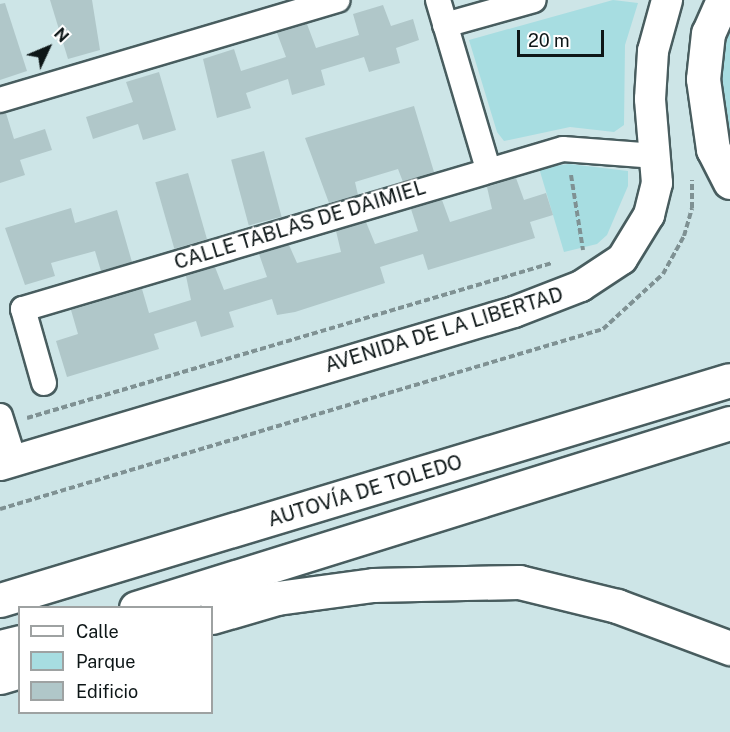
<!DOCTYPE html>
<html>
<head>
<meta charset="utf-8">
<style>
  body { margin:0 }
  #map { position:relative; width:730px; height:732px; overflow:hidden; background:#cde5e7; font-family:"Public Sans",sans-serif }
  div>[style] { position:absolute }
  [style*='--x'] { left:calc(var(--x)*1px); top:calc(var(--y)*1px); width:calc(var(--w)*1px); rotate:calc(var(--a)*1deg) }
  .green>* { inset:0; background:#a7dde1 }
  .building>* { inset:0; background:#b0c7c9; transform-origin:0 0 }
  .path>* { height:4px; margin-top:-2px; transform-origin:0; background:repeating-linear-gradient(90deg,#7f9193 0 6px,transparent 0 9px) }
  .roads { filter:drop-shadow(2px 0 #485d5f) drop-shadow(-2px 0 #485d5f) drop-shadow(0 2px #485d5f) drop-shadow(0 -2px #485d5f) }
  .minor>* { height:24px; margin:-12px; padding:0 12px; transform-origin:12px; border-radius:12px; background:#fff }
  .tertiary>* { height:30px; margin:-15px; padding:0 15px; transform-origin:15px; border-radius:15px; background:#fff }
  .motorway>* { height:33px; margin:-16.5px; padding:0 16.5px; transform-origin:16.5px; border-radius:16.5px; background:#fff }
  span { translate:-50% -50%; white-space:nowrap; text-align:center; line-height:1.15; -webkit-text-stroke:4.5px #fff; paint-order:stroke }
  .street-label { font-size:20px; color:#0d1617 }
  .legend { position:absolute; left:18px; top:606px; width:195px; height:108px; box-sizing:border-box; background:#fff; border:2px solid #9ea2a2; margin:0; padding:8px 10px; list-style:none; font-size:18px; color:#0d1617 }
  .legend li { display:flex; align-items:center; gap:12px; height:30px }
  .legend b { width:30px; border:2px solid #9ea2a2 }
  .north { position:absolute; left:18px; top:18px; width:60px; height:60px; -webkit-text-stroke:4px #fff; paint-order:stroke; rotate:46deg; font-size:16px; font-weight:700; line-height:24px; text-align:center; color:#0d1617 }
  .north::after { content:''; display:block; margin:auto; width:21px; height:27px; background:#0d1617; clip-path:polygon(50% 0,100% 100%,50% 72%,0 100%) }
  .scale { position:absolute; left:517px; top:30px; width:87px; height:27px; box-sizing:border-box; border:3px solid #0d1617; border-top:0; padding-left:8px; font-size:18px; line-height:21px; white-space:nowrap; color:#0d1617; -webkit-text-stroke:4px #fff; paint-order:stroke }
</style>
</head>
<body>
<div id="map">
  <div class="green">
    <i style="clip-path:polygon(613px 0,638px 3px,625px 45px,624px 125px,614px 132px,570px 127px,504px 141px,497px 132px,469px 40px)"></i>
    <i style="clip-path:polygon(730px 24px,730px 142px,718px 100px,720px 55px)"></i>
    <i style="clip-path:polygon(569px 164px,628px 171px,628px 186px,607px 235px,597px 244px,564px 252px,539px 168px)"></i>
  </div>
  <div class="building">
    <i style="clip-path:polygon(50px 0,92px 0,100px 50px,68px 59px)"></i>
    <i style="clip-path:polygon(5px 3px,27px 71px,0 80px,0 4px)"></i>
    <i style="clip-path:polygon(383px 5px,391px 26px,413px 19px,419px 40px,396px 48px,400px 63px,369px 72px,364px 57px,321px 70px,325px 85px,292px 95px,288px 79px,246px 93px,251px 108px,217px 118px,203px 59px,234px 49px,241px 71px,286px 57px,277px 33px,307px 24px,316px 48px,359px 35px,353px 14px)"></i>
    <i style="clip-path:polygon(159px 72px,176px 130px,143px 140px,138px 124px,93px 139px,86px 117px,133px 102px,126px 82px)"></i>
    <i style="clip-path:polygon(414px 106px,434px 172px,403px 182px,398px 169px,355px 182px,358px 195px,329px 203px,305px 138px)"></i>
    <i style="clip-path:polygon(6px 113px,14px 139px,45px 129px,52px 150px,20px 160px,25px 175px,0 183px,0 114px)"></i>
    <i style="left:264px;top:151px;width:68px;height:34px;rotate:75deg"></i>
    <i style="left:188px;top:173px;width:69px;height:34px;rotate:74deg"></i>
    <i style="clip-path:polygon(516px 178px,524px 200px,546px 193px,553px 215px,530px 222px,535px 238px,428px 270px,423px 254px,380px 267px,385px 283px,295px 312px,277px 315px,272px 299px,229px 312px,234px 327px,201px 337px,196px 321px,154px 334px,159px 349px,67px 377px,56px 341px,78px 334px,71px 310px,142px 289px,149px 313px,191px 300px,186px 276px,215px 267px,224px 290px,267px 277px,259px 254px,289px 245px,297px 263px,341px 252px,336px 231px,366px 222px,375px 244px,418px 231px,411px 209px,442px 200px,450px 222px,492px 209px,487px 187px)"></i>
    <i style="clip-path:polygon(71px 208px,75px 223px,117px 210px,132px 262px,101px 271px,95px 251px,51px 263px,55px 276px,25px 285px,5px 228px)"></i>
  </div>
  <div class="path">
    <i style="--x:571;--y:175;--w:76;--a:80.9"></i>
    <i style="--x:27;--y:418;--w:547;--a:-16.45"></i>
    <i style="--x:0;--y:509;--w:629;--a:-16.62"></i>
    <i style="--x:603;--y:329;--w:81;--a:-42.5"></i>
    <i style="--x:663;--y:274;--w:43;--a:-61.1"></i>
    <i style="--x:684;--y:236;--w:29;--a:-74"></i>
    <i style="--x:692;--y:208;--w:28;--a:-90"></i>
  </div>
  <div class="roads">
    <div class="minor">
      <i style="--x:438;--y:0;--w:176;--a:73.5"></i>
      <i style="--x:445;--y:25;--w:92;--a:-15.7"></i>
      <i style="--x:0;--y:100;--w:352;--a:-16.5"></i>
      <i style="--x:44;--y:383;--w:77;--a:-105.8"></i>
      <i style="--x:23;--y:309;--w:563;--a:-16.5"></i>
      <i style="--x:563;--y:149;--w:93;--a:4.3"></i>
      <i style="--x:0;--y:416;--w:46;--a:72.3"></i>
    </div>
    <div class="tertiary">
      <i style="--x:0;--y:465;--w:536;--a:-16.58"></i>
      <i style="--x:514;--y:312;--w:72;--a:-21.2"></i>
      <i style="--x:581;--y:286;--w:49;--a:-33.4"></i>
      <i style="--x:622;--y:259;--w:52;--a:-58.5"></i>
      <i style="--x:649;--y:215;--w:33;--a:-76"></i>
      <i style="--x:657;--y:183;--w:84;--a:-94.8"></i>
      <i style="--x:650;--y:99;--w:48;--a:-86.4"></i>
      <i style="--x:653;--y:51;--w:53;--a:-74.6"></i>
    </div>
    <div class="motorway">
      <i style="--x:723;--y:0;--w:36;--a:114"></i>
      <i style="--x:708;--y:33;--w:46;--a:96.2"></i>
      <i style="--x:703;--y:79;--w:71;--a:81.9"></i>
      <i style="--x:713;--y:149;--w:37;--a:63"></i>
      <i style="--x:0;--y:600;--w:762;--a:-16.77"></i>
      <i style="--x:136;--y:608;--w:622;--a:-17.3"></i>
      <i style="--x:212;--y:617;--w:68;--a:-16.3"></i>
      <i style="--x:277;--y:598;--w:97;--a:-7.7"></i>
      <i style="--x:373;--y:585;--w:146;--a:-1.2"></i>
      <i style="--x:519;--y:582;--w:101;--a:13.8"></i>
      <i style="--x:617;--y:606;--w:121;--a:20.4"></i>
      <i style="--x:0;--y:647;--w:21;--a:-14"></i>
      <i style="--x:0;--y:677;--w:21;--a:-17"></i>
    </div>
  </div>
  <div class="street-label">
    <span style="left:300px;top:225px;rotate:-17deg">CALLE TABLAS DE DAIMIEL</span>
    <span style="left:444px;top:330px;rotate:-17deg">AVENIDA DE LA LIBERTAD</span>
    <span style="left:365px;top:491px;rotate:-17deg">AUTOVÍA DE TOLEDO</span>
  </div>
  <ul class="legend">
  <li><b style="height:8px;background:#fff"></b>Calle</li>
  <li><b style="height:16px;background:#a7dde1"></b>Parque</li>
  <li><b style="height:16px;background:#b0c7c9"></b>Edificio</li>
  </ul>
  <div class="north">N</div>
  <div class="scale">20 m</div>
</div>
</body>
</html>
